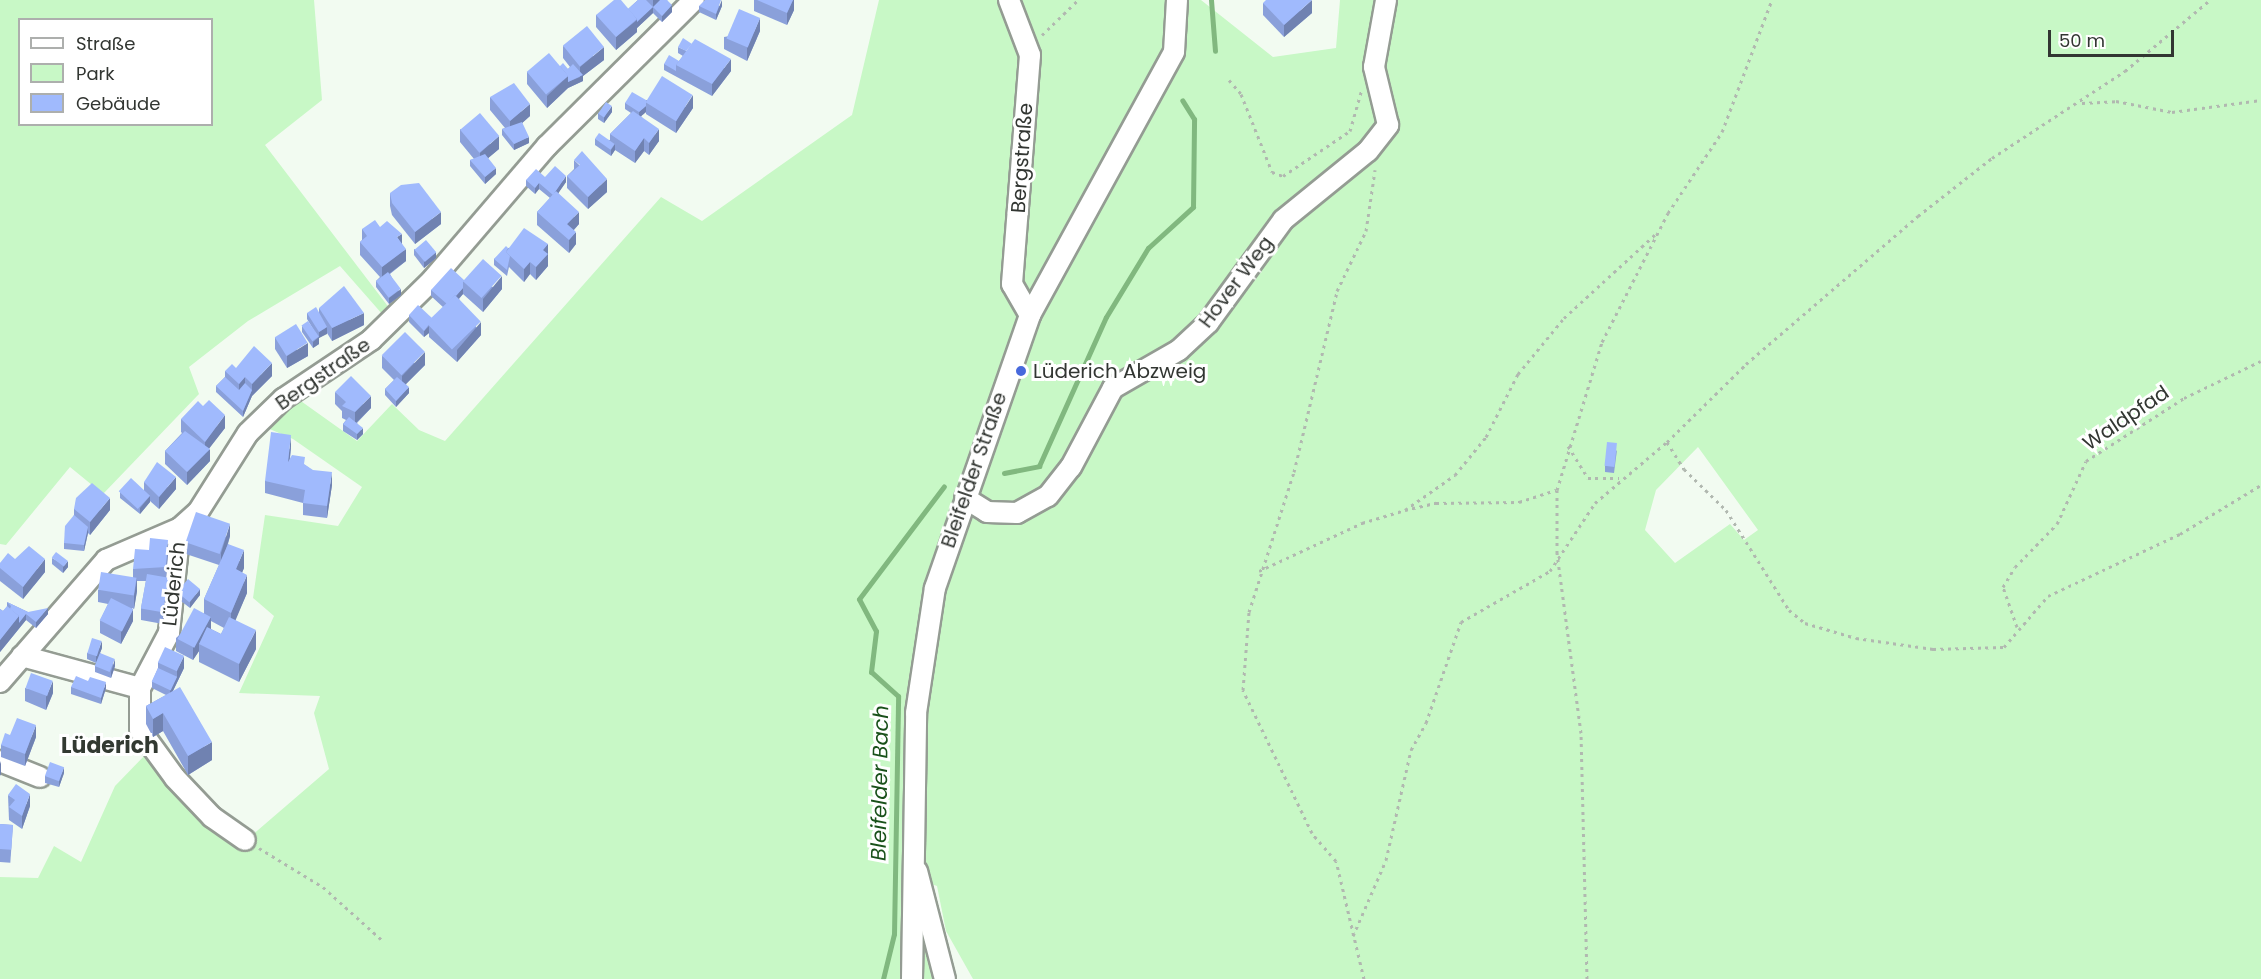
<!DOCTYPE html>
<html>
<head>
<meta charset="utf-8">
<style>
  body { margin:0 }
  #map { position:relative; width:2261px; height:979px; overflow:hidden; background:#f2fbf1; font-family:Poppins,sans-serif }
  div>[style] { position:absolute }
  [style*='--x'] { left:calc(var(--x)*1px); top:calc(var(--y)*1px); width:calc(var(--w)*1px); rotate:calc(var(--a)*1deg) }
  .green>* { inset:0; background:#c8f8c6 }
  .stream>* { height:5px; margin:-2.5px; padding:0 2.5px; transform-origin:2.5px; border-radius:2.5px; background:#81b87f }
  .path>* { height:3px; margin-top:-1.5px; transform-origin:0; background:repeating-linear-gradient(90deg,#b1b8b0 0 3px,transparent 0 7.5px) }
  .roads { filter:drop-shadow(2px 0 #949c93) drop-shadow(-2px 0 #949c93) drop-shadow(0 2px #949c93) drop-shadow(0 -2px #949c93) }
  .minor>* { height:20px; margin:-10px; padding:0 10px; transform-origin:10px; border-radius:10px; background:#fff }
  .wall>* { inset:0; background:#8aa0da; transform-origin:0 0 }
  .shaded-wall>* { inset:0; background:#7082b1 }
  .building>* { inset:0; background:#a0bafd; transform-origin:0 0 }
  .dots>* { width:16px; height:16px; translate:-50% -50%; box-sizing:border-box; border:3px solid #fff; border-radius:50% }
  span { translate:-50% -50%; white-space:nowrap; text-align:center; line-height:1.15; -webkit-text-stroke:6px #fff; paint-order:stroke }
  .street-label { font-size:20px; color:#323632 }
  .poi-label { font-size:20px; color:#323632 }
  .left { translate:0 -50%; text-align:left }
  .water-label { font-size:21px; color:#19511a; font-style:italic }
  .quarter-label { font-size:22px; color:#323931; font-weight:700 }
  .legend { position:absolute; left:18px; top:18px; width:195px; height:108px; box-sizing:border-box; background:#fff; border:2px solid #adafad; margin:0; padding:8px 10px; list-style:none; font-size:18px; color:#323632 }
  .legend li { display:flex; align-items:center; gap:12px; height:30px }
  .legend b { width:30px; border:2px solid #adafad }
  .scale { position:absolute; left:2048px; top:30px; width:126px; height:27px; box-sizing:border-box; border:3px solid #323632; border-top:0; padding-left:8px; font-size:18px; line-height:21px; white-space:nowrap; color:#323632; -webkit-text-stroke:4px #fff; paint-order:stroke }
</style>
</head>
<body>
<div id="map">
  <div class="green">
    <i style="clip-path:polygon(evenodd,0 0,314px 0,322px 100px,265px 145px,390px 309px,383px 315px,340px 266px,248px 321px,189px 367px,199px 394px,103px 494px,70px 467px,6px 545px,0 544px,0 0,20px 20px,212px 20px,212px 124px,20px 124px,20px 20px)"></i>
    <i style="clip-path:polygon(evenodd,879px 0,1201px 0,1273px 57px,1336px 48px,1340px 0,2261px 0,2261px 979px,973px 979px,946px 931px,937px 886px,923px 881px,940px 979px,0 979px,0 877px,38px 878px,54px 846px,81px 862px,115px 786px,146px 754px,250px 837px,329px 769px,314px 713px,320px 696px,239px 693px,274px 616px,253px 598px,265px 515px,338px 526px,362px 487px,293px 439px,265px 427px,298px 399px,357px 441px,392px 404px,419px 430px,445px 441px,661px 197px,702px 221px,852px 115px,879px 0,1698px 447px,1758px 530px,1744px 540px,1730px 524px,1675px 563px,1645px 530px,1656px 490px,1698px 447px)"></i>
  </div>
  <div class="stream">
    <i style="--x:1211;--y:0;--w:51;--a:85.5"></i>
    <i style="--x:1004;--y:473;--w:36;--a:-11"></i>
    <i style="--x:1039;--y:466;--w:163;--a:-65.8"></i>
    <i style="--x:1106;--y:317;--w:81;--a:-58.7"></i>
    <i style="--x:1148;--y:248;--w:61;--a:-42.3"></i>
    <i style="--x:1193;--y:207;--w:88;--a:-89.3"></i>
    <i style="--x:1194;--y:119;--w:22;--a:-122"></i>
    <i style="--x:883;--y:979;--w:46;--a:-76.3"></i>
    <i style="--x:894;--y:934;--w:238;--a:-89"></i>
    <i style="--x:898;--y:696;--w:36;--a:-138"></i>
    <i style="--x:871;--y:672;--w:41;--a:-83"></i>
    <i style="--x:876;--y:631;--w:36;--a:-118"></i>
    <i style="--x:859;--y:599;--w:141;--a:-53"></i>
  </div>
  <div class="path">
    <i style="--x:1042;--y:35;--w:50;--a:-44.2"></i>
    <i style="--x:1229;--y:80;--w:18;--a:49"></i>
    <i style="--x:1241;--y:94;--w:84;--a:68.3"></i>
    <i style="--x:1272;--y:172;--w:12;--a:20"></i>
    <i style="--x:1283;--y:176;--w:81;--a:-33.9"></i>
    <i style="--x:1350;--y:131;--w:41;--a:-74.2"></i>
    <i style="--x:2082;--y:103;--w:34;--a:-3"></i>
    <i style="--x:2116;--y:101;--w:57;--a:11.1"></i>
    <i style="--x:2172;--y:112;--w:90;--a:-7.7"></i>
    <i style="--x:1667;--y:442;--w:111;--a:-44.6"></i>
    <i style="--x:1746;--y:364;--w:227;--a:-40.7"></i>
    <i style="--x:1918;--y:216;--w:94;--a:-38.1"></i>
    <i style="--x:1992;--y:158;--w:159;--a:-33.2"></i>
    <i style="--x:2125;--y:71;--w:111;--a:-39.9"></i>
    <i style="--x:1568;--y:446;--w:38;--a:58"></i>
    <i style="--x:1588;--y:478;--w:31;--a:0"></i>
    <i style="--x:1405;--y:510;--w:61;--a:-35"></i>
    <i style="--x:1455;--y:475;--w:49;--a:-50.8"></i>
    <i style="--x:1486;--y:437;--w:71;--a:-63.1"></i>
    <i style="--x:1518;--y:374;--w:72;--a:-50.6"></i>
    <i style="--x:1564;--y:318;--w:127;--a:-42.5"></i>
    <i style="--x:1259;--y:571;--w:114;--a:-25"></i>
    <i style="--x:1362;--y:523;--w:45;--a:-16.8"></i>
    <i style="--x:1405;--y:510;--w:32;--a:-13"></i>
    <i style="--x:1436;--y:503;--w:83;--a:-0.7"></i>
    <i style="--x:1519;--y:502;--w:39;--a:-18"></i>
    <i style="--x:2017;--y:627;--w:42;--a:-109.3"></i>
    <i style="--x:2003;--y:587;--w:23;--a:-59"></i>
    <i style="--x:2015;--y:567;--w:60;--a:-45.7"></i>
    <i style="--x:2057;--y:524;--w:69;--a:-65.3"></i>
    <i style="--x:2086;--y:461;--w:117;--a:-32.7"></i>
    <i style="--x:2184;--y:398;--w:85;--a:-25.7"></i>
    <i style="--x:259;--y:848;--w:75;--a:31.4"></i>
    <i style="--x:323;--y:887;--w:79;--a:41.9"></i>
    <i style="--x:1353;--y:936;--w:83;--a:-66.5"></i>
    <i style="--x:1386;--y:860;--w:113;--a:-77.2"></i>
    <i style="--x:1411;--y:750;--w:31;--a:-61"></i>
    <i style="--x:1426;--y:723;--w:107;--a:-70.9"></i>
    <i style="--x:1461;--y:622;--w:103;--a:-29.8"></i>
    <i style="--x:1550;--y:571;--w:82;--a:-56.5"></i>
    <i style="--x:1595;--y:503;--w:94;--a:-40.3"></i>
    <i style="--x:1667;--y:442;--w:32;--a:58"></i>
    <i style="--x:1684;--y:469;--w:59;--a:44.3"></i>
    <i style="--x:1726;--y:510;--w:118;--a:57.8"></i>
    <i style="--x:1789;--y:610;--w:21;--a:39"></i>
    <i style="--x:1805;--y:623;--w:53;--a:16.4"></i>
    <i style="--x:1856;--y:638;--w:78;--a:8.1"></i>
    <i style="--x:1933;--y:649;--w:71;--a:-1.6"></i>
    <i style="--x:2004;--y:647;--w:67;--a:-49.2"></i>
    <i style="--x:2048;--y:596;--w:146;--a:-25.2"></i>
    <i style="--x:2180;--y:534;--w:95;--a:-31.2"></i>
    <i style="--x:1364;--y:979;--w:121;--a:-103.3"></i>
    <i style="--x:1336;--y:861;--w:37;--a:-131"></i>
    <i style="--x:1312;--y:833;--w:159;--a:-115.8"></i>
    <i style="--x:1243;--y:690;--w:78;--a:-85.6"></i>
    <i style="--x:1249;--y:612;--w:147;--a:-72.2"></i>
    <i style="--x:1294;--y:472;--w:186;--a:-76.6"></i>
    <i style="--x:1337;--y:291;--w:67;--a:-64.2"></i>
    <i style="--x:1366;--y:231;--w:62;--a:-81.6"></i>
    <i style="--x:1587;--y:979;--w:246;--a:-91.4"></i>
    <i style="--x:1581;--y:733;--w:182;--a:-97.6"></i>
    <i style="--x:1557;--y:553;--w:63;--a:-90"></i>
    <i style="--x:1557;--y:490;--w:155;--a:-73.1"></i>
    <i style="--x:1602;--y:342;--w:145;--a:-62.9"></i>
    <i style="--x:1668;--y:213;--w:97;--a:-56.3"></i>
    <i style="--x:1722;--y:132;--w:141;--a:-69.3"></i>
  </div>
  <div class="roads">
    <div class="minor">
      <i style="--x:1009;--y:0;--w:59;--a:69.1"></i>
      <i style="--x:1030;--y:55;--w:230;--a:94.5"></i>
      <i style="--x:1012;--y:284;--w:36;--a:60"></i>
      <i style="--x:965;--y:498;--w:26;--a:32"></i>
      <i style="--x:987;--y:512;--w:30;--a:2"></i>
      <i style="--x:1017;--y:513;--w:35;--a:-29"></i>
      <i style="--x:1048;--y:496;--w:37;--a:-52"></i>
      <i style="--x:1071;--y:467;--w:89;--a:-62"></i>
      <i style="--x:1113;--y:388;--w:76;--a:-29.9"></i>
      <i style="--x:1179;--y:350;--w:40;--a:-43"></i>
      <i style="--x:1208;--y:323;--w:127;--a:-53.9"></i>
      <i style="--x:1283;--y:220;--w:109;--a:-39.1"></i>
      <i style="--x:1368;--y:151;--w:33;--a:-52"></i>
      <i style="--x:1388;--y:125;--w:60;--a:-103.6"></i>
      <i style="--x:1374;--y:67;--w:68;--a:-79.8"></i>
      <i style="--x:180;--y:528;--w:106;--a:96"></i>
      <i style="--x:169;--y:633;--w:62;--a:117.8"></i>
      <i style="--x:140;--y:688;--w:42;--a:90"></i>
      <i style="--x:140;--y:730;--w:59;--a:53.9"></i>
      <i style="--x:175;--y:778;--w:54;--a:46.5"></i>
      <i style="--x:212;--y:817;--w:40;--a:34.9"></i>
      <i style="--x:22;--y:656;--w:122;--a:15.2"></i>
      <i style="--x:0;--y:682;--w:162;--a:-49"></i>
      <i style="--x:106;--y:560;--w:81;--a:-23.4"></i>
      <i style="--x:180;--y:528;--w:24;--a:-42"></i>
      <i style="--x:198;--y:512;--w:93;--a:-57.7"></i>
      <i style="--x:248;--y:433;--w:49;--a:-44.2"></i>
      <i style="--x:283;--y:399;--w:106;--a:-33.8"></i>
      <i style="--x:371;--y:340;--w:87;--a:-44.5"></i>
      <i style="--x:433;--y:279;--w:175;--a:-49.4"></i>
      <i style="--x:547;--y:146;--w:207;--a:-44.8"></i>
      <i style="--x:0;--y:761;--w:43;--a:21.8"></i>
      <i style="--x:917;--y:871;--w:112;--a:75.5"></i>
      <i style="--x:912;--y:979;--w:266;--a:-89.1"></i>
      <i style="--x:916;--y:713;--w:126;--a:-81.4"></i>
      <i style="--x:935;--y:588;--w:289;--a:-70.8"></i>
      <i style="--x:1030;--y:315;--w:300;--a:-61.3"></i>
      <i style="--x:1174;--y:52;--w:52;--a:-86.7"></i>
    </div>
  </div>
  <div class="wall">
    <i style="clip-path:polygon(638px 0,667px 0,672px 12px,662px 22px,653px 13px,637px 28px,637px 32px,616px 50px,596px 27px,596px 15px,628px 9px)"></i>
    <i style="clip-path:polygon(754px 0,794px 0,794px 10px,787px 25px,754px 11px)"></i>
    <i style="clip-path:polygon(1263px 3px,1312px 13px,1284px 37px,1263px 15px)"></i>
    <i style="clip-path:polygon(699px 6px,722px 6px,716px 20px,699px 12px)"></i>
    <i style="clip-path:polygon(760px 31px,747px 61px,724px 49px,724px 37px)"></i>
    <i style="clip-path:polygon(563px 46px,604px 60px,583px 76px,583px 81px,568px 88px,547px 108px,527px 84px,527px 72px,560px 66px,568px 69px,570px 67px,563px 58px)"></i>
    <i style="clip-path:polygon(678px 47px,731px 71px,712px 96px,664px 70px,664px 64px,679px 61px,683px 56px,678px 53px)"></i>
    <i style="clip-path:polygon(490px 97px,530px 116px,522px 123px,529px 143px,514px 150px,502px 135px,502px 129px,505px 128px,490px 110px)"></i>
    <i style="clip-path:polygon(646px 100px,693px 108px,676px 133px,646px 114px,646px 112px,641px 116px,659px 141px,649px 155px,644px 151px,635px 163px,615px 150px,611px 156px,595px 145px,595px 139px,610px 140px,610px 134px,631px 113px,625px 109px,625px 103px)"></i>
    <i style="clip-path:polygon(612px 112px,604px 123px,598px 119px,598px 113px)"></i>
    <i style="clip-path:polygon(460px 129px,499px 149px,488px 158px,496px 174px,485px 184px,470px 166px,470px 160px,474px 159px,460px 142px)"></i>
    <i style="clip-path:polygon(574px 160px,607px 192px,588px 209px,567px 188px,567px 176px,574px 169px)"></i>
    <i style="clip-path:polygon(545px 177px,566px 182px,558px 193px,579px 224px,574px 230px,576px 244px,569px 253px,537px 225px,537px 212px,550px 198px,539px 189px,535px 194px,526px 186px,526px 180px)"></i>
    <i style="clip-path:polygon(390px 193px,441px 224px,415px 244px,392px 215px,390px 206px)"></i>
    <i style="clip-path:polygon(380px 227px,402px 244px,406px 261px,390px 274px,401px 295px,389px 304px,376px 287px,376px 281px,380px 277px,360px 255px,360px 242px,362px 240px,362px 229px)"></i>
    <i style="clip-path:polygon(548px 244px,548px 266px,536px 280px,530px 274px,524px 282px,509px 267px,507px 276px,494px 265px,494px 259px,508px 248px)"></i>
    <i style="clip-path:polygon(414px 249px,436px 258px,424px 268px,414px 255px)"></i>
    <i style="clip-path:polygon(464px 280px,502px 289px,483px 312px,463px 294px,459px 299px,481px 335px,457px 362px,429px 337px,429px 333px,424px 337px,409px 322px,409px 315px,433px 319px,444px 308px,431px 296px,431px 290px)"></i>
    <i style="clip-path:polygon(319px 308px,364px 325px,332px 341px,327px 333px,319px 338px,319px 344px,313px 348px,302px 332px,302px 326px,316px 334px,307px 319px,307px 313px,319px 313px)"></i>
    <i style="clip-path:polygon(275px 337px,308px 356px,287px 368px,275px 349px)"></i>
    <i style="clip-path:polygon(382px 356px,425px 365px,406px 384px,409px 393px,396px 407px,385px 395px,385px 389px,394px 380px,382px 368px)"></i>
    <i style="clip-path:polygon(225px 371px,272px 376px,252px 396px,243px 417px,216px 392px,216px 386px,225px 377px)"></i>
    <i style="clip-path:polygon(335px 392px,371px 408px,357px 423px,363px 434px,357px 440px,343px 431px,343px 424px,346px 420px,342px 418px,342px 411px,335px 404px)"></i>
    <i style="clip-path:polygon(181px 419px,225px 428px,209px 448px,210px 461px,187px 485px,165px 464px,165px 451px,182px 433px,181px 432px)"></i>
    <i style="clip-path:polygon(291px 447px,290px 459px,305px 465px,332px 485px,327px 518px,303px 515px,303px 503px,265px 493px,265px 481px)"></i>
    <i style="clip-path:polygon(1617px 450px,1614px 473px,1605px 472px,1605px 466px)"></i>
    <i style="clip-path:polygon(144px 482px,176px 489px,159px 509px,150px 501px,150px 502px,140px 514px,120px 498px,120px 492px,144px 490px)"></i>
    <i style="clip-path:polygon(74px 509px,110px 510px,90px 535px,88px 533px,84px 551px,64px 549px,64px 543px,74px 515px)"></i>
    <i style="clip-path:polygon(evenodd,230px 536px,228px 544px,244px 568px,242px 572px,247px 593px,235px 620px,256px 649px,239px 682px,199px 662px,199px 651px,193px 660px,176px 651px,176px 638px,204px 613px,204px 599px,219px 565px,186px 554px,186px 542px,230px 536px,211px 621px,224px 628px,221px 634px,211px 629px,211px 621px)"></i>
    <i style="clip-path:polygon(168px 552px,166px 578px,169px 590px,163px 624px,141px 620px,141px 608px,146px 581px,137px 581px,137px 591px,134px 609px,132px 608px,133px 621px,121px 644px,100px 633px,100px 621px,108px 604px,98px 602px,98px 590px,133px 578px,133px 569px)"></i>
    <i style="clip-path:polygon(52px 558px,68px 567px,63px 573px,52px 564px)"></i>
    <i style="clip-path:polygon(15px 559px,45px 572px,23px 599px,0 581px,0 563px)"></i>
    <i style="clip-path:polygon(177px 592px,200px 595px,190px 608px,177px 598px)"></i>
    <i style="clip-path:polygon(7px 602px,28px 612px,48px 614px,36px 628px,26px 620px,0 652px,0 609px,3px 611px,7px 607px)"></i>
    <i style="clip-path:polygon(102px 648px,100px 653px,115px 666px,111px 678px,95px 672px,95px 666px,96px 663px,87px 659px,87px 653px)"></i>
    <i style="clip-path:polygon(158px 662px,184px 668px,173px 691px,212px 760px,188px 775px,163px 731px,153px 737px,146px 724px,146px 706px,166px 695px,152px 688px,152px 682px,158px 668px)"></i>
    <i style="clip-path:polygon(71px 687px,106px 688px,101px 704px,71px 694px)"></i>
    <i style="clip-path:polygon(25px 688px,53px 693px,46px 710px,25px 701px)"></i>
    <i style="clip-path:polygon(10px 735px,36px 737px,25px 766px,1px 757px,1px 745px)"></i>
    <i style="clip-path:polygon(64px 773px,59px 787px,45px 783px,45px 776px)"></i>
    <i style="clip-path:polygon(8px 795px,30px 806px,22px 829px,9px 820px)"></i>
    <i style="left:0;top:824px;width:13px;height:38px;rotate:4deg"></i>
  </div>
  <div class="shaded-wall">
    <i style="clip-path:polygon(653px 0,666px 0,653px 7px)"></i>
    <i style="clip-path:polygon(722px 0,722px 6px,716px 20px,716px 14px)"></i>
    <i style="clip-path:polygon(793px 0,794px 0,794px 10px,787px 25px,787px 13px)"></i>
    <i style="clip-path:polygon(1312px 0,1312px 13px,1284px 37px,1284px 25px)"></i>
    <i style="clip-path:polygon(672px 5px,672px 12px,662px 22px,662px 16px)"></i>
    <i style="clip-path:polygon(653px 7px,653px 13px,637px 28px,637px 32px,616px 50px,616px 37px)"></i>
    <i style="clip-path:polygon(760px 18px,760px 31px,747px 61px,747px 48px)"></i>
    <i style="clip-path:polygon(604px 47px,604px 60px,583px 76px,583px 81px,568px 88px,568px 82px,580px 77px,580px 67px)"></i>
    <i style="clip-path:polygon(731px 59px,731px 71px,712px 96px,712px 84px)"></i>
    <i style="clip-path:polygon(568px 76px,568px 88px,547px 108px,547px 96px)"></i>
    <i style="clip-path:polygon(693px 95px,693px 108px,676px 133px,676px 121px)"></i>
    <i style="clip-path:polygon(530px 104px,530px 116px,510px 134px,510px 121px)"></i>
    <i style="clip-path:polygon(612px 106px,612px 112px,604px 123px,604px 117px)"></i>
    <i style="clip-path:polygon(646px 106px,646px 112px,639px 118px,639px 112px)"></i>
    <i style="clip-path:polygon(659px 129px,659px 141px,649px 155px,649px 143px)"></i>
    <i style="clip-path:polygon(499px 136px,499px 149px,480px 165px,480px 153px)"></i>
    <i style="clip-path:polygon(529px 137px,529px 143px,514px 150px,514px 144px)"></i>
    <i style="clip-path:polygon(644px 138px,644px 151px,635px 163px,635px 151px)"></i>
    <i style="clip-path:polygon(615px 144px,615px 150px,611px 156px,611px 150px)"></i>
    <i style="clip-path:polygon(496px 168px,496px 174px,485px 184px,485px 177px)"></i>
    <i style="clip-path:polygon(566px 176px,566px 182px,553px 201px,553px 195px)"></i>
    <i style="clip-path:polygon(607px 179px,607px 192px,588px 209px,588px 197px)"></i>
    <i style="clip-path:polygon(539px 183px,539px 189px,535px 194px,535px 188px)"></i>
    <i style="clip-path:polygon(441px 212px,441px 224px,415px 244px,415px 232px)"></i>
    <i style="clip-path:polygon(579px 212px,579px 224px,567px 237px,567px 224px)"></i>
    <i style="clip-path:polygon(576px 232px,576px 244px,569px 253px,569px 240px)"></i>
    <i style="clip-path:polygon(402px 234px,402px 246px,397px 237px)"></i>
    <i style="clip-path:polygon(548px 244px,548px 266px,536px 280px,536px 267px,543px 250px)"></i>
    <i style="clip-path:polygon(406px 249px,406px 261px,382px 279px,382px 267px)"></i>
    <i style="clip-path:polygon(436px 252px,436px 258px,424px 268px,424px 261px)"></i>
    <i style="clip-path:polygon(530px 262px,530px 274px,524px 282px,524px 269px)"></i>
    <i style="clip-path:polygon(502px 276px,502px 289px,483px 312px,483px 299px)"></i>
    <i style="clip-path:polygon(463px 288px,463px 294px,447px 311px,447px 305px)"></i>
    <i style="clip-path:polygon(401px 289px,401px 295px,389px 304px,389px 298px)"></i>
    <i style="clip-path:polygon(364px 313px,364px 325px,332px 341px,332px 328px)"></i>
    <i style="clip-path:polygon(481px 322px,481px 335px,457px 362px,457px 350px)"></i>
    <i style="clip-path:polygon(429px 326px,429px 333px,424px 337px,424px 331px)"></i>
    <i style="clip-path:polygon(327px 327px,327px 334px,319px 338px,319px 332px)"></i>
    <i style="clip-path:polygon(319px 337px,319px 344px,313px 348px,313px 342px)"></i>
    <i style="clip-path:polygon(308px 343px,308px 356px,287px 368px,287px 356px)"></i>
    <i style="clip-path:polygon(425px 352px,425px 365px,402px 388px,402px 376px)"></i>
    <i style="clip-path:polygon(272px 363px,272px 376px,252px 396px,243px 417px,243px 411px,252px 390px,252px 384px)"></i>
    <i style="clip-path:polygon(245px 377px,245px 390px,239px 396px,239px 384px)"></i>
    <i style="clip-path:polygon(409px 387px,409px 393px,396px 407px,396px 401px)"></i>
    <i style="clip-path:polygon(371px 396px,371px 408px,355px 424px,355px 412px)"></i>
    <i style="clip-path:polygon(225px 415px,225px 428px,205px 454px,205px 442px)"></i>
    <i style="clip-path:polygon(363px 428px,363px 434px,357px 440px,357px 434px)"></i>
    <i style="clip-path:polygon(291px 435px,291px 447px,288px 475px,288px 462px)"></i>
    <i style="clip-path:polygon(210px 449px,210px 461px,187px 485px,187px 472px)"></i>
    <i style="clip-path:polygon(332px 472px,332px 485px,327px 518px,327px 506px)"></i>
    <i style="clip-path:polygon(176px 477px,176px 489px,159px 509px,159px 497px)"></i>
    <i style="clip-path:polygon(150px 496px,150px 502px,140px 514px,140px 508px)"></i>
    <i style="clip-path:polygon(110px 498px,110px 510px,90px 535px,90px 522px)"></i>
    <i style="clip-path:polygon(230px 524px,230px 536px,221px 566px,221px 553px)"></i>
    <i style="clip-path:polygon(88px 527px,88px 533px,84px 551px,84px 545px)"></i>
    <i style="clip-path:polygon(168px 540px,168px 552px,166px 579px,166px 567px)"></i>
    <i style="clip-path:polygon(244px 550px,244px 568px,236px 588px,236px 569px)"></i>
    <i style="clip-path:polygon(45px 559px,45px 572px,23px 599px,23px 587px)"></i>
    <i style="clip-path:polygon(68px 561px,68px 567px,63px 573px,63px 567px)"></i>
    <i style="clip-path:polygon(247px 575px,247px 593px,231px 631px,231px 613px)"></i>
    <i style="clip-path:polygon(137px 578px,137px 591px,134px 609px,134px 596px)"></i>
    <i style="clip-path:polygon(169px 578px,169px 590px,163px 624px,163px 612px)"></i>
    <i style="clip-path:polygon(200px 589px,200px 595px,190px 608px,190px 602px)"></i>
    <i style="clip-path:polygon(48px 608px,48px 614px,36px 628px,36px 622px)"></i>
    <i style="clip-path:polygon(133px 609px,133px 621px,121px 644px,121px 632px)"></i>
    <i style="clip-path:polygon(26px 614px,26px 620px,0 652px,0 640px,19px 616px)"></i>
    <i style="clip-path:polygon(211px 617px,211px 630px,199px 644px,199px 651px,193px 660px,193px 648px)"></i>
    <i style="clip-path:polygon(256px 630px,256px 649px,239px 682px,239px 664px)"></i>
    <i style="clip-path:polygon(102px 641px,102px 648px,96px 663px,96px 656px)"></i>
    <i style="clip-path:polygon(184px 656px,184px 668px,170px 697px,170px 690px,177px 677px,177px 670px)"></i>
    <i style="clip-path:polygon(115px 659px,115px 666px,111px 678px,111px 672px)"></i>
    <i style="clip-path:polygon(53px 681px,53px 693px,46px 710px,46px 697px)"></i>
    <i style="clip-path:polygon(106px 682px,106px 688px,101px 704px,101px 698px)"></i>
    <i style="clip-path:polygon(163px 713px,163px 731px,153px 737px,153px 719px)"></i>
    <i style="clip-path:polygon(36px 725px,36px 737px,25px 766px,25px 754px)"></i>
    <i style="clip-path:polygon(212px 742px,212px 760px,188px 775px,188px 756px)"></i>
    <i style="clip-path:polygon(1px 761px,1px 774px,0 776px,0 764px)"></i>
    <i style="clip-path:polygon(64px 767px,64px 773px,59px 787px,59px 781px)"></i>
    <i style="clip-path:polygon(30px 794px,30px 806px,22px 829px,22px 816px)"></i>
  </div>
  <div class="building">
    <i style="clip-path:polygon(614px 0,621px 0,637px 19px,616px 37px,596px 15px)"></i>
    <i style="clip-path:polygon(638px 0,646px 0,653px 7px,660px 0,667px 0,672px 5px,662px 16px,653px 7px,637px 22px,637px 19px,628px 9px)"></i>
    <i style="clip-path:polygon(705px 0,721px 0,716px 14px,699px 6px)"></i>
    <i style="clip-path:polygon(757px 0,793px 0,787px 13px)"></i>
    <i style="clip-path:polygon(1266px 0,1312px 0,1284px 25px,1263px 3px)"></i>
    <i style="left:739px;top:9px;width:23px;height:32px;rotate:23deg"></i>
    <i style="left:587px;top:26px;width:27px;height:31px;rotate:51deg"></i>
    <i style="clip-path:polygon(683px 38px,692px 44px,686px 51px,678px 47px)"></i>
    <i style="clip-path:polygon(695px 39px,731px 59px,712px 84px,676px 65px)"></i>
    <i style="left:549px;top:53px;width:30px;height:29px;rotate:50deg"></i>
    <i style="clip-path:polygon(669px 55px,679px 61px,676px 65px,676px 71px,664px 64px)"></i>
    <i style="clip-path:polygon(563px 63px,568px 69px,573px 64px,583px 75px,568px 82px,568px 76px,560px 66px)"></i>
    <i style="left:662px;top:76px;width:36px;height:31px;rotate:32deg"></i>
    <i style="clip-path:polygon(514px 83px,530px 104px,510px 121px,490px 97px)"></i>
    <i style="clip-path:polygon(632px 92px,646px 100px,646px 106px,639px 112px,625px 103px)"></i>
    <i style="left:606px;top:102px;width:7px;height:14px;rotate:34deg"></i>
    <i style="clip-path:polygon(633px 111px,659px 129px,649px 143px,644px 138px,635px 151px,610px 134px)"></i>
    <i style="left:480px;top:113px;width:30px;height:26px;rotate:50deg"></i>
    <i style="clip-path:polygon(522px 122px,529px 137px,514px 144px,502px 129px)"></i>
    <i style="left:599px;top:133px;width:19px;height:7px;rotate:35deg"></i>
    <i style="clip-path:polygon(582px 151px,607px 179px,588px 197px,567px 176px,580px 165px,574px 160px)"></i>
    <i style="clip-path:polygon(485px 154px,496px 168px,485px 177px,470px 160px)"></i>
    <i style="clip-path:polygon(555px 166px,566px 176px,553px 195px,539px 183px,535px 188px,526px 180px,536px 169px,545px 177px)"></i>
    <i style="clip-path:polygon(419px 183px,441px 212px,415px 232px,392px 203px,390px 193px,401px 185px)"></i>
    <i style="clip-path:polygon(556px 191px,579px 212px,567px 224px,576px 232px,569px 240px,537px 212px)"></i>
    <i style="clip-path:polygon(375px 220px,380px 227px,387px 221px,402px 234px,397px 237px,406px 249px,382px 267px,360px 242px,367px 236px,362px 229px)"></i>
    <i style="clip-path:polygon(524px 228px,548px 244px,543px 250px,548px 254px,536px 267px,530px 262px,524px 269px,506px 252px)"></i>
    <i style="left:426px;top:240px;width:16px;height:15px;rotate:50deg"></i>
    <i style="clip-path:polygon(506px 246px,508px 248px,506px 252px,510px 256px,507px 270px,494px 259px)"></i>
    <i style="left:483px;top:259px;width:25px;height:30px;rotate:42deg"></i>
    <i style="clip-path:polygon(451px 268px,464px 280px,463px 282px,463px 288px,456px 296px,455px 295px,447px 304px,431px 290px)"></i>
    <i style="left:388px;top:272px;width:21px;height:15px;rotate:53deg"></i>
    <i style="clip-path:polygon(344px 286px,364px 313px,332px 328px,319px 308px)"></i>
    <i style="left:455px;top:295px;width:37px;height:40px;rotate:46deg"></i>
    <i style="clip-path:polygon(418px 305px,433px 319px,424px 331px,409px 315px)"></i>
    <i style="clip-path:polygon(316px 307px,327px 327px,319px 332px,307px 313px)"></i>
    <i style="left:308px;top:321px;width:19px;height:8px;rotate:55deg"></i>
    <i style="left:296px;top:324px;width:22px;height:25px;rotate:58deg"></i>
    <i style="left:405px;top:332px;width:28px;height:33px;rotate:45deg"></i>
    <i style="clip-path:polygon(254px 346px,272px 363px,252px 384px,245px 377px,239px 384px,225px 371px,232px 364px,236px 368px)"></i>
    <i style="clip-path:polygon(351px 376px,371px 396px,355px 412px,342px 406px,346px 402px,335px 392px)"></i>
    <i style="clip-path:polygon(225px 377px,239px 390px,245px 383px,252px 390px,243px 411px,216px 386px)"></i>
    <i style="clip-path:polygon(397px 377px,409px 387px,396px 401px,385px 389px)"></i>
    <i style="clip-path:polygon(209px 400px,225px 415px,205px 442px,181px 419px,198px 401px,203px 406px)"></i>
    <i style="clip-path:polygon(349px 417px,363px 428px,357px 434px,343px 424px)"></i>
    <i style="clip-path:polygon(185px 431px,210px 449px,187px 472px,165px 451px)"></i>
    <i style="clip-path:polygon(271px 432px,291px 435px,288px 462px,292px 455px,305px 457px,304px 464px,313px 470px,332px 472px,327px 506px,303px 503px,305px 490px,265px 481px)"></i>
    <i style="left:1607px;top:442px;width:10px;height:24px;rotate:6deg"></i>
    <i style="clip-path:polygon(157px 462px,176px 477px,159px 497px,144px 482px)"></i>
    <i style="left:131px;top:478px;width:26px;height:18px;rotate:43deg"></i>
    <i style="clip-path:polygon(92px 483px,110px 498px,90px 522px,74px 509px,76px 498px)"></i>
    <i style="left:196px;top:512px;width:36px;height:32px;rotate:19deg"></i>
    <i style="clip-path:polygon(74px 515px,88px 527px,84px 545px,64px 543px,65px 526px)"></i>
    <i style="clip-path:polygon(150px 538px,168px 540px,166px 567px,133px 569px,135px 549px,149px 550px)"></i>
    <i style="clip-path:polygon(228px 544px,244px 550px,236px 569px,247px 575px,231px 613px,204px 599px)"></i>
    <i style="clip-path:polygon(29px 546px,45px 559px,23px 587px,0 568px,0 563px,8px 553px,15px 559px)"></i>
    <i style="left:56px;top:552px;width:15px;height:7px;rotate:37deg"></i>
    <i style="left:101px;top:572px;width:36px;height:18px;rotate:9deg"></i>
    <i style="left:147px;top:574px;width:22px;height:35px;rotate:10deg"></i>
    <i style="left:188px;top:579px;width:16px;height:17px;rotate:40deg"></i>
    <i style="left:111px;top:598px;width:25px;height:25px;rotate:27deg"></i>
    <i style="clip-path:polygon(7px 602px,28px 612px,48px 608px,36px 622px,26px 614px,19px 623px,19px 616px,10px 609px,11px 606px)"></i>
    <i style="clip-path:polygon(7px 606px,19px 616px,0 640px,0 609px,3px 611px)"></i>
    <i style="left:194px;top:608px;width:19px;height:35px;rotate:28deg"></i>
    <i style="clip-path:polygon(229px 617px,256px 630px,239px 664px,199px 644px,207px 627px,221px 634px)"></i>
    <i style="left:92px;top:638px;width:10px;height:16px;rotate:17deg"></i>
    <i style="left:165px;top:647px;width:21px;height:17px;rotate:25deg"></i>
    <i style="left:100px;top:653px;width:16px;height:14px;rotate:22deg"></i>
    <i style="left:158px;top:668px;width:21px;height:15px;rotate:25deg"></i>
    <i style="left:31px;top:673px;width:23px;height:16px;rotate:20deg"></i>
    <i style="clip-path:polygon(76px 676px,88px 681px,90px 677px,106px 682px,101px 698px,71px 687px)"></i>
    <i style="clip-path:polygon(180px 687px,212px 742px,188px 756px,163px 713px,153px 719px,146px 706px)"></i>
    <i style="clip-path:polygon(17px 718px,36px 725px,25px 754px,1px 745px,5px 733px,10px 735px)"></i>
    <i style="left:50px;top:762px;width:15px;height:15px;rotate:20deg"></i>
    <i style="clip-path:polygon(16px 784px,30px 794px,22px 816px,9px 807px,15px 800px,8px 795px)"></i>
    <i style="left:0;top:824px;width:13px;height:25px;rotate:4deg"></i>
  </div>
  <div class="dots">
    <i style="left:1021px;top:371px;background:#4769dc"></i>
  </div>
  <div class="street-label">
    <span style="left:1022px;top:158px;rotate:-86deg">Bergstraße</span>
    <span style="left:1236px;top:282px;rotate:-53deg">Hover Weg</span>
    <span style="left:323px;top:374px;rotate:-35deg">Bergstraße</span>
    <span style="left:2126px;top:418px;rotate:-34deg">Waldpfad</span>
    <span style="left:974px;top:470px;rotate:-71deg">Bleifelder Straße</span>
    <span style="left:174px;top:584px;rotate:-84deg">Lüderich</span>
  </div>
  <div class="poi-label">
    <span class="left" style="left:1033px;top:371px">Lüderich Abzweig</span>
  </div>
  <div class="water-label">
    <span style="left:880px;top:783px;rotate:-89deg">Bleifelder Bach</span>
  </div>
  <div class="quarter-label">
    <span style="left:110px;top:746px">Lüderich</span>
  </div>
  <ul class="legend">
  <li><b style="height:8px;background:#fff"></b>Straße</li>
  <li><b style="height:16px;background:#c8f8c6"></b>Park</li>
  <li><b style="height:16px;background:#a0bafd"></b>Gebäude</li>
  </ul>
  <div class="scale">50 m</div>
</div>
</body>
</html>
